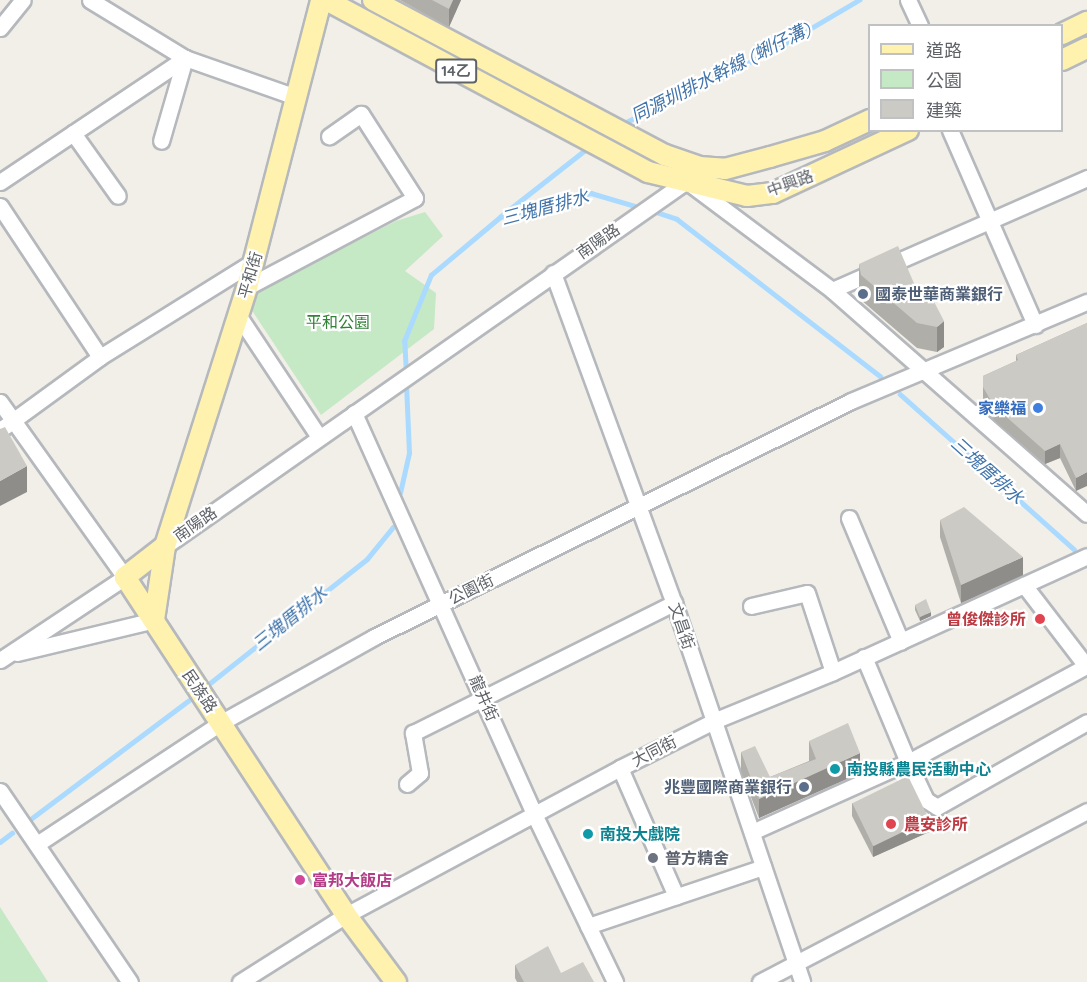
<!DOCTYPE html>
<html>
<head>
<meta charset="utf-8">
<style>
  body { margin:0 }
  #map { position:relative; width:1087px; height:982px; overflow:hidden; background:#f1efe8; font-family:Quicksand,"Noto Sans TC",sans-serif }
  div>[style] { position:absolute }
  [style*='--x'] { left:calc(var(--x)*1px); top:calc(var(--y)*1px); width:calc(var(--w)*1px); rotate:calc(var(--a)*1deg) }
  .green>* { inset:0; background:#c5e8c5 }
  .stream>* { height:4.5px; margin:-2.25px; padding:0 2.25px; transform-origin:2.25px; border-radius:2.25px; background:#aadaff }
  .roads { filter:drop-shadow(2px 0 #b5b8bc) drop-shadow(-2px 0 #b5b8bc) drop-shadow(0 2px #b5b8bc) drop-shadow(0 -2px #b5b8bc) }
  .minor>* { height:15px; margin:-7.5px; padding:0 7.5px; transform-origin:7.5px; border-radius:7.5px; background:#fff }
  .major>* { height:20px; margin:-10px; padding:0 10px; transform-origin:10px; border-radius:10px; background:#fff2af }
  .wall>* { inset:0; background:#afaea9 }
  .shaded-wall>* { inset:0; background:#8f8d8a }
  .building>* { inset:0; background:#cccac5; transform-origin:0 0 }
  .dots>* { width:16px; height:16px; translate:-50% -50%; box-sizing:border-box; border:3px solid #fff; border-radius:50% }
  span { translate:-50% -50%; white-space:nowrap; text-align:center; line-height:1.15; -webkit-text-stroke:4.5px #fff; paint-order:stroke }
  .shield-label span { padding:2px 4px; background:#fff; border:2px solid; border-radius:4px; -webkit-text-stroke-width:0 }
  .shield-label { font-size:15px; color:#5f6368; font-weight:700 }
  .street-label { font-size:16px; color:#5f6368 }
  .service-label { font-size:16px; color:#4e5e75; font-weight:700 }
  .left { translate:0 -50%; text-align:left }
  .right { translate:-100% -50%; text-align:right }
  .park-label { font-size:16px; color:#348238 }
  .shop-label { font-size:16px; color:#366cbe; font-weight:700 }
  .health-label { font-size:16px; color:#be3a42; font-weight:700 }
  .culture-label { font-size:16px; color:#0d838f; font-weight:700 }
  .worship-label { font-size:16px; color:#5b616d; font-weight:700 }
  .hotel-label { font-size:16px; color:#b23c85; font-weight:700 }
  .water-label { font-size:18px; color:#4174aa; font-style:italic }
  .legend { position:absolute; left:868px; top:24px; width:195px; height:108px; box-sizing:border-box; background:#fff; border:2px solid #bfc1c3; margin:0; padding:8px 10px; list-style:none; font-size:18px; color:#5f6368 }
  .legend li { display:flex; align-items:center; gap:12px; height:30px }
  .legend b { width:30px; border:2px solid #bfc1c3 }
</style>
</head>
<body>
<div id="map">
  <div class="green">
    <i style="clip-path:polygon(425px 212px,443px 236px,405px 271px,436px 293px,434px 329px,321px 415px,247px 303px,259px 291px,396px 221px)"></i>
    <i style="clip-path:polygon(0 907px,48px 982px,0 982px)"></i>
  </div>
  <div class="stream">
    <i style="--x:620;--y:125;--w:171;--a:-26"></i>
    <i style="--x:774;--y:50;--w:99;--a:-30.5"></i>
    <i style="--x:650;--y:210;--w:28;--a:18"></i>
    <i style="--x:677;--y:219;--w:257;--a:37.7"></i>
    <i style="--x:501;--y:216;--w:112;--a:-38.1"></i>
    <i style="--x:406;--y:374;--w:33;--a:-93"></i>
    <i style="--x:404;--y:341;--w:71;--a:-67.8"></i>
    <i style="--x:431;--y:275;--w:90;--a:-40"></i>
    <i style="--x:500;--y:217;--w:94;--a:-14.8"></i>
    <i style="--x:591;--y:193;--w:53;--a:16.4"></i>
    <i style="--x:900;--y:394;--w:233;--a:41.7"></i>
    <i style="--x:400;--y:493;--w:41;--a:-77.3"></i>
    <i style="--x:409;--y:453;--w:70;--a:-92.5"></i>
    <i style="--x:210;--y:683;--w:200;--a:-38.3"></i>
    <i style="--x:367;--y:559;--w:41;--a:-50.9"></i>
    <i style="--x:32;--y:818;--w:196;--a:-36.9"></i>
    <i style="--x:0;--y:842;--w:15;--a:-37"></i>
  </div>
  <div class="roads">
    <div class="minor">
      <i style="--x:90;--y:0;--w:111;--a:31.4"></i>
      <i style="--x:185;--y:58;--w:118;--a:19.4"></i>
      <i style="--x:908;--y:0;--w:29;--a:65"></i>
      <i style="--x:0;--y:28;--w:36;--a:-51"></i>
      <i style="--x:950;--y:130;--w:213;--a:66.4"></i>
      <i style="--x:73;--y:133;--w:77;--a:54.5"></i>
      <i style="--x:0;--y:182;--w:223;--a:-33.8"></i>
      <i style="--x:185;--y:58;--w:86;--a:106.1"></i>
      <i style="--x:693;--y:186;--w:174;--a:36.8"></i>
      <i style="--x:832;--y:290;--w:339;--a:41.3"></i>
      <i style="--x:0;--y:206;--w:181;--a:56.5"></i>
      <i style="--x:553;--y:273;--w:351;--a:69.9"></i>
      <i style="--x:674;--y:603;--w:400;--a:71.3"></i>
      <i style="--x:247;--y:287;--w:190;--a:-27.9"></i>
      <i style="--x:415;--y:198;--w:100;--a:-122.7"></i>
      <i style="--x:361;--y:114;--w:39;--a:145"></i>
      <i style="--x:832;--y:290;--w:279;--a:-23.7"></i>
      <i style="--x:238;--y:315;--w:146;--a:56.4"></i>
      <i style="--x:0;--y:402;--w:215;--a:54.5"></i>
      <i style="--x:125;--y:577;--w:150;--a:146.4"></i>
      <i style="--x:354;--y:413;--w:437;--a:65.8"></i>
      <i style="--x:533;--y:812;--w:189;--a:64.2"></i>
      <i style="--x:0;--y:430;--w:124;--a:-36.1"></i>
      <i style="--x:100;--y:357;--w:181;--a:-31.9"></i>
      <i style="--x:849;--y:518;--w:134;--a:67.2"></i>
      <i style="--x:165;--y:546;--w:642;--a:-34.98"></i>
      <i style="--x:1024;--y:585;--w:103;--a:52.5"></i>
      <i style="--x:751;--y:606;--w:57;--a:-13.1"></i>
      <i style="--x:807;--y:593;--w:83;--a:71.8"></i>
      <i style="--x:17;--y:653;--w:141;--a:-13.5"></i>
      <i style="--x:864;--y:657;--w:114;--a:67.3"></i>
      <i style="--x:908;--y:762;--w:42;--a:64.7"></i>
      <i style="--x:926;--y:800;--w:13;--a:32"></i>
      <i style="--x:937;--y:807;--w:172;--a:-29.5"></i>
      <i style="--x:620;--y:768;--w:140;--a:66.4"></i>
      <i style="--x:407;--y:784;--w:17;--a:-40"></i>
      <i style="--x:420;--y:773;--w:41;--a:-99.9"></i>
      <i style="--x:413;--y:733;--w:292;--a:-26.5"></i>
      <i style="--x:0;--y:791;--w:231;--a:55.8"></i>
      <i style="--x:752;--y:832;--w:171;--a:-24.2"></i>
      <i style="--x:908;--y:762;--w:202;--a:-28.3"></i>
      <i style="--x:37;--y:844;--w:222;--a:-33.4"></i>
      <i style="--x:222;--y:722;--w:174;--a:-29.2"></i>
      <i style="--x:374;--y:637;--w:532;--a:-26.32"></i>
      <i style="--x:851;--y:401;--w:256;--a:-22.8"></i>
      <i style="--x:588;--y:926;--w:185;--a:-18.6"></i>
      <i style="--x:240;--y:982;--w:125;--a:-32.3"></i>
      <i style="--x:346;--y:915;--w:311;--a:-28.2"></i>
      <i style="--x:620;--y:768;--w:107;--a:-26.6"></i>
      <i style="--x:716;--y:720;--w:126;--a:-22.3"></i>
      <i style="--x:833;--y:672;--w:279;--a:-24.5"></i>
      <i style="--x:760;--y:982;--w:369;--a:-27.6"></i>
    </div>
    <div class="major">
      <i style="--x:326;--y:0;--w:365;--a:28.1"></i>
      <i style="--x:648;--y:172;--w:102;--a:13.6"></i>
      <i style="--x:747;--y:196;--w:26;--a:-7"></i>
      <i style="--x:773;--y:193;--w:149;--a:-25"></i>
      <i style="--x:373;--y:0;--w:331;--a:28"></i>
      <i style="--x:665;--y:155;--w:36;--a:19"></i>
      <i style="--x:699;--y:167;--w:26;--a:4"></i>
      <i style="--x:725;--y:169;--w:47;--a:-14.9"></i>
      <i style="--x:770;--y:157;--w:57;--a:-16.2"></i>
      <i style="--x:825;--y:141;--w:50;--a:-25"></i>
      <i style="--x:1062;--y:34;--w:28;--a:-26"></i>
      <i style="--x:1062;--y:60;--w:28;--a:-26"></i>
      <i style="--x:165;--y:546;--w:51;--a:142.2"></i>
      <i style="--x:125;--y:577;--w:404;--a:56.8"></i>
      <i style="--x:346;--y:915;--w:84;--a:53.3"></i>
      <i style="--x:154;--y:620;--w:75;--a:-81.5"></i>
      <i style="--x:165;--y:546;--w:272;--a:-72.4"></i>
      <i style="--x:247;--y:287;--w:296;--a:-75.5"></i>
    </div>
  </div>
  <div class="wall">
    <i style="clip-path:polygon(400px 0,461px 0,449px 27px)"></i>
    <i style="clip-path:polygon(859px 264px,916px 288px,927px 288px,944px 347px,937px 352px,917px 348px,861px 300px,859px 290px)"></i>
    <i style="clip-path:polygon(1087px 323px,1076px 491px,1060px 458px,1045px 464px,994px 420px,983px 400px,983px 376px,1016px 361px,1016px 355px)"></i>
    <i style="clip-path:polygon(940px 520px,1023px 575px,961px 603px,940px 537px)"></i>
    <i style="clip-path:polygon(915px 605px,931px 616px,920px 621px,915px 610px)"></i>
    <i style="clip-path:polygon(809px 741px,860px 773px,759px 818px,741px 771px,741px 752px,770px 777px,809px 761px)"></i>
    <i style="clip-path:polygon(852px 803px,929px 832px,873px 857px,852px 816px)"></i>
    <i style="clip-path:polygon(515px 965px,561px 973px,594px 982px,517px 982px,515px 978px)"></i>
  </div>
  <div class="shaded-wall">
    <i style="clip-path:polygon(453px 0,461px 0,449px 27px,449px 9px)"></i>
    <i style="clip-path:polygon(944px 321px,944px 347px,937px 352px,937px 327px)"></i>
    <i style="clip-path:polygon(1060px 444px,1060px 458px,1045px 464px,1045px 451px)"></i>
    <i style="clip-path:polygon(27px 466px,27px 492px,0 506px,0 481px)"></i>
    <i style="clip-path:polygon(1087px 472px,1087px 486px,1076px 491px,1076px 478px)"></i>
    <i style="clip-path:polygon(1023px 557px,1023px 575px,961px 603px,961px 585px)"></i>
    <i style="clip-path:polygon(931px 612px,931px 616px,920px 621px,920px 617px)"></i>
    <i style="clip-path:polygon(860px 753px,860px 773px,759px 818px,759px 799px)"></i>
    <i style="clip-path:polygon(929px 819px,929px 832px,873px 857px,873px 844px)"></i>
  </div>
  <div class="building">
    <i style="clip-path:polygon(432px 0,453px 0,449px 9px)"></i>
    <i style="clip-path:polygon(898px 246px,916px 288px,927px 288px,944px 321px,937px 327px,917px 323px,861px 275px,859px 264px)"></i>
    <i style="clip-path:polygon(1087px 323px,1087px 472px,1076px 478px,1060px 444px,1045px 451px,994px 406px,983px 387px,983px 376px,1018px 360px,1016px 355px)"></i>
    <i style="clip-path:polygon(5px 427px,27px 466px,0 481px,0 429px)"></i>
    <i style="clip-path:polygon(964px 507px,1023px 557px,961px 585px,940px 520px)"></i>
    <i style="clip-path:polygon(926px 599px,931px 612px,920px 617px,915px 605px)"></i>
    <i style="clip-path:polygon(848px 723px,860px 753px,759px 799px,741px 752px,755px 746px,770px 777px,816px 759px,809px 741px)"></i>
    <i style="left:908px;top:776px;width:48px;height:62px;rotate:64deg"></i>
    <i style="clip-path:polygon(548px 946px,561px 973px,583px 962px,594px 982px,524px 982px,515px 965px)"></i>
  </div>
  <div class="dots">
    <i style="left:863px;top:294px;background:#5c6f8a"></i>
    <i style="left:1038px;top:408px;background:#3f7fe0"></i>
    <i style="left:1040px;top:619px;background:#e0444e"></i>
    <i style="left:835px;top:769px;background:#0f9aa8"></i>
    <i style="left:804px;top:787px;background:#5c6f8a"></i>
    <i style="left:891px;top:824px;background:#e0444e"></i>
    <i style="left:588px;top:834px;background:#0f9aa8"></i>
    <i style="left:653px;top:858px;background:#6b7280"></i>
    <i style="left:300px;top:880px;background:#d1479c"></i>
  </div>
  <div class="shield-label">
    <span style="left:456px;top:71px">14乙</span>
  </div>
  <div class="street-label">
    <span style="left:790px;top:183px;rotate:-20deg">中興路</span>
    <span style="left:598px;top:241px;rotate:-35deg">南陽路</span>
    <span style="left:250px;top:275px;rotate:-74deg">平和街</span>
    <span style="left:195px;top:524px;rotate:-35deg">南陽路</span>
    <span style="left:471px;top:589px;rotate:-26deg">公園街</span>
    <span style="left:682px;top:626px;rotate:71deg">文昌街</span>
    <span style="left:200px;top:691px;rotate:56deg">民族路</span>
    <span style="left:484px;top:698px;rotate:66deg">龍井街</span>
    <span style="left:654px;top:751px;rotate:-27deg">大同街</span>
  </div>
  <div class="service-label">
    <span class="left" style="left:875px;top:294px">國泰世華商業銀行</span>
    <span class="right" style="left:792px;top:787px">兆豐國際商業銀行</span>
  </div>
  <div class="park-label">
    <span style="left:338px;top:322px">平和公園</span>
  </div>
  <div class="shop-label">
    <span class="right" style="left:1026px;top:408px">家樂福</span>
  </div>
  <div class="health-label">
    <span class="right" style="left:1026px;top:619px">曾俊傑診所</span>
    <span class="left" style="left:904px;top:824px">農安診所</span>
  </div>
  <div class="culture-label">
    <span class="left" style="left:847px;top:769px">南投縣農民活動中心</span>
    <span class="left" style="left:600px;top:834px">南投大戲院</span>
  </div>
  <div class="worship-label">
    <span class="left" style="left:665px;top:858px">普方精舍</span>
  </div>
  <div class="hotel-label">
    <span class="left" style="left:312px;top:880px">富邦大飯店</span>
  </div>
  <div class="water-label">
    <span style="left:721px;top:73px;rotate:-27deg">同源圳排水幹線 (蜊仔溝)</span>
    <span style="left:545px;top:208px;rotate:-15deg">三塊厝排水</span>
    <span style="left:987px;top:471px;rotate:42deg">三塊厝排水</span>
    <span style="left:290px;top:619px;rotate:-39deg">三塊厝排水</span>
  </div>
  <ul class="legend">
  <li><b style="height:8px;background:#fff2af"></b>道路</li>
  <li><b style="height:16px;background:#c5e8c5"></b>公園</li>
  <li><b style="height:16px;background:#cccac5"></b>建築</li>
  </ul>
</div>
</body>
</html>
